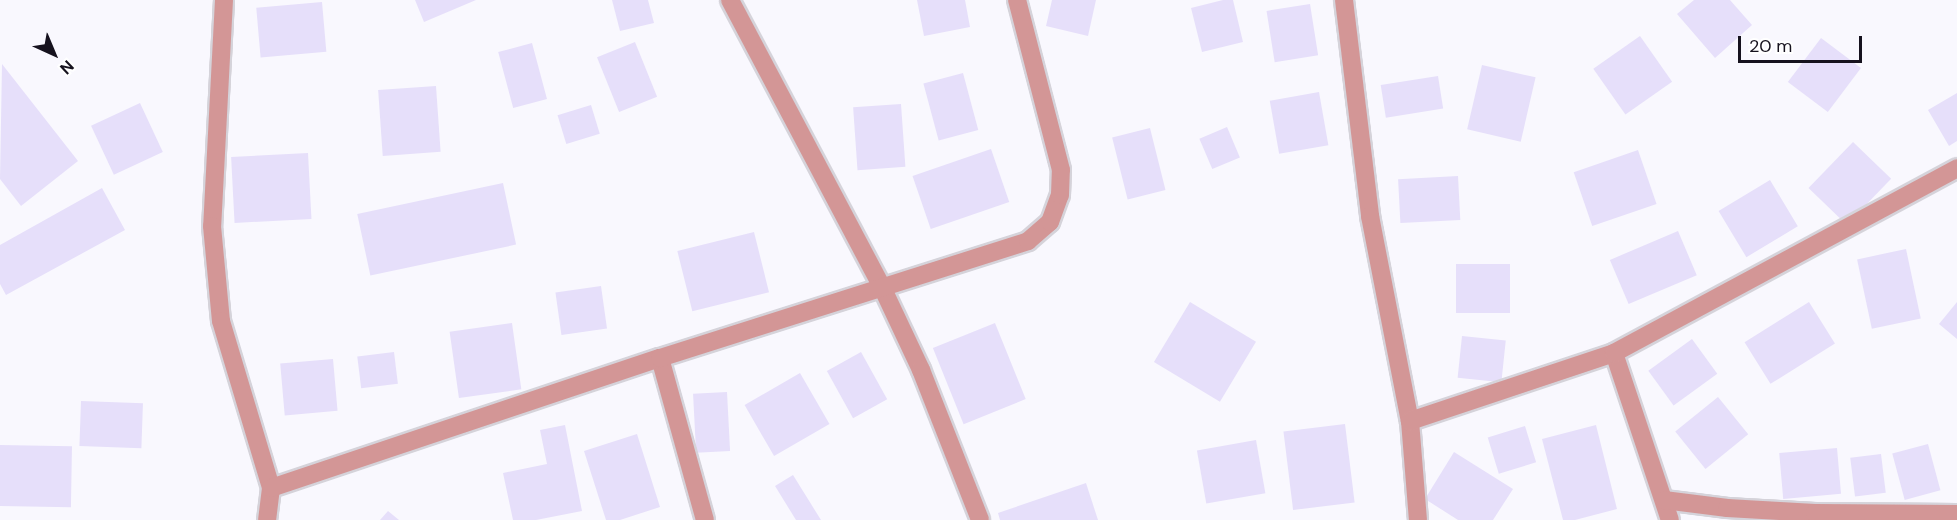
<!DOCTYPE html>
<html>
<head>
<meta charset="utf-8">
<style>
  body { margin:0 }
  #map { position:relative; width:1957px; height:520px; overflow:hidden; background:#f9f8fe; font-family:"DM Sans",sans-serif }
  div>[style] { position:absolute }
  [style*='--x'] { left:calc(var(--x)*1px); top:calc(var(--y)*1px); width:calc(var(--w)*1px); rotate:calc(var(--a)*1deg) }
  .building>* { inset:0; background:#e6dffa; transform-origin:0 0 }
  .roads { filter:drop-shadow(2px 0 #d5d3da) drop-shadow(-2px 0 #d5d3da) drop-shadow(0 2px #d5d3da) drop-shadow(0 -2px #d5d3da) }
  .street>* { height:18px; margin:-9px; padding:0 9px; transform-origin:9px; border-radius:9px; background:#d39696 }
  span { translate:-50% -50%; white-space:nowrap; text-align:center; line-height:1.15; -webkit-text-stroke:4.5px #fff; paint-order:stroke }
  .north { position:absolute; left:24px; top:24px; width:60px; height:60px; -webkit-text-stroke:4px #fff; paint-order:stroke; rotate:136deg; font-size:16px; font-weight:700; line-height:24px; text-align:center; color:#16121e }
  .north::after { content:''; display:block; margin:auto; width:21px; height:27px; background:#16121e; clip-path:polygon(50% 0,100% 100%,50% 72%,0 100%) }
  .scale { position:absolute; left:1738px; top:36px; width:124px; height:27px; box-sizing:border-box; border:3px solid #16121e; border-top:0; padding-left:8px; font-size:18px; line-height:21px; white-space:nowrap; color:#16121e; -webkit-text-stroke:4px #fff; paint-order:stroke }
</style>
</head>
<body>
<div id="map">
  <div class="building">
    <i style="clip-path:polygon(415px 0,476px 0,424px 22px)"></i>
    <i style="clip-path:polygon(612px 0,648px 0,654px 23px,620px 31px)"></i>
    <i style="clip-path:polygon(917px 0,965px 0,970px 27px,924px 36px)"></i>
    <i style="clip-path:polygon(1052px 0,1096px 0,1088px 36px,1046px 26px)"></i>
    <i style="clip-path:polygon(1223px 0,1233px 0,1243px 42px,1202px 52px,1191px 8px)"></i>
    <i style="clip-path:polygon(1694px 0,1730px 0,1752px 25px,1715px 58px,1677px 14px)"></i>
    <i style="left:322px;top:2px;width:50px;height:66px;rotate:85deg"></i>
    <i style="left:1310px;top:4px;width:52px;height:44px;rotate:81deg"></i>
    <i style="left:1640px;top:36px;width:56px;height:57px;rotate:55deg"></i>
    <i style="left:1821px;top:38px;width:50px;height:55px;rotate:37deg"></i>
    <i style="left:635px;top:42px;width:59px;height:41px;rotate:68deg"></i>
    <i style="left:532px;top:43px;width:58px;height:35px;rotate:75deg"></i>
    <i style="clip-path:polygon(2px 64px,78px 161px,21px 206px,0 179px)"></i>
    <i style="left:1482px;top:65px;width:55px;height:66px;rotate:13deg"></i>
    <i style="left:963px;top:73px;width:59px;height:41px;rotate:75deg"></i>
    <i style="left:1438px;top:76px;width:33px;height:58px;rotate:81deg"></i>
    <i style="left:436px;top:86px;width:66px;height:58px;rotate:86deg"></i>
    <i style="left:1319px;top:92px;width:54px;height:50px;rotate:80deg"></i>
    <i style="clip-path:polygon(1957px 93px,1957px 141px,1949px 146px,1928px 110px)"></i>
    <i style="left:140px;top:103px;width:54px;height:54px;rotate:65deg"></i>
    <i style="left:901px;top:104px;width:63px;height:48px;rotate:86deg"></i>
    <i style="left:591px;top:105px;width:30px;height:35px;rotate:73deg"></i>
    <i style="left:1227px;top:127px;width:33px;height:30px;rotate:67deg"></i>
    <i style="left:1150px;top:128px;width:64px;height:39px;rotate:76deg"></i>
    <i style="left:1853px;top:142px;width:53px;height:64px;rotate:44deg"></i>
    <i style="left:991px;top:149px;width:56px;height:83px;rotate:71deg"></i>
    <i style="left:1638px;top:150px;width:57px;height:68px;rotate:71deg"></i>
    <i style="left:308px;top:153px;width:66px;height:77px;rotate:87deg"></i>
    <i style="left:1458px;top:176px;width:44px;height:60px;rotate:87deg"></i>
    <i style="left:1770px;top:180px;width:54px;height:60px;rotate:59deg"></i>
    <i style="left:503px;top:183px;width:63px;height:149px;rotate:78deg"></i>
    <i style="clip-path:polygon(102px 188px,125px 230px,6px 295px,0 284px,0 245px)"></i>
    <i style="left:1678px;top:231px;width:48px;height:74px;rotate:67deg"></i>
    <i style="left:754px;top:232px;width:62px;height:79px;rotate:76deg"></i>
    <i style="left:1906px;top:249px;width:71px;height:50px;rotate:78deg"></i>
    <i style="left:1510px;top:264px;width:49px;height:54px;rotate:90deg"></i>
    <i style="left:601px;top:286px;width:43px;height:46px;rotate:82deg"></i>
    <i style="left:1190px;top:302px;width:77px;height:70px;rotate:31deg"></i>
    <i style="left:1809px;top:302px;width:49px;height:76px;rotate:58deg"></i>
    <i style="clip-path:polygon(1957px 302px,1957px 339px,1939px 324px)"></i>
    <i style="left:512px;top:323px;width:67px;height:63px;rotate:82deg"></i>
    <i style="left:995px;top:323px;width:82px;height:67px;rotate:68deg"></i>
    <i style="left:1462px;top:336px;width:44px;height:42px;rotate:6deg"></i>
    <i style="left:1692px;top:339px;width:43px;height:54px;rotate:54deg"></i>
    <i style="left:394px;top:352px;width:32px;height:37px;rotate:83deg"></i>
    <i style="left:861px;top:352px;width:54px;height:39px;rotate:61deg"></i>
    <i style="left:333px;top:359px;width:52px;height:53px;rotate:85deg"></i>
    <i style="left:800px;top:373px;width:59px;height:64px;rotate:60deg"></i>
    <i style="left:727px;top:392px;width:59px;height:34px;rotate:87deg"></i>
    <i style="left:1718px;top:397px;width:48px;height:55px;rotate:51deg"></i>
    <i style="left:81px;top:401px;width:62px;height:45px;rotate:2deg"></i>
    <i style="left:1345px;top:424px;width:79px;height:62px;rotate:83deg"></i>
    <i style="clip-path:polygon(565px 425px,582px 511px,536px 520px,513px 520px,503px 473px,547px 464px,540px 430px)"></i>
    <i style="clip-path:polygon(1596px 425px,1617px 509px,1575px 520px,1563px 520px,1542px 439px)"></i>
    <i style="left:1525px;top:426px;width:38px;height:39px;rotate:73deg"></i>
    <i style="clip-path:polygon(637px 434px,660px 507px,620px 520px,606px 520px,584px 451px)"></i>
    <i style="left:1256px;top:440px;width:54px;height:60px;rotate:80deg"></i>
    <i style="left:1928px;top:444px;width:48px;height:37px;rotate:75deg"></i>
    <i style="left:0;top:445px;width:72px;height:61px;rotate:1deg"></i>
    <i style="left:1837px;top:448px;width:46px;height:58px;rotate:85deg"></i>
    <i style="clip-path:polygon(1454px 452px,1513px 489px,1493px 520px,1458px 520px,1425px 499px)"></i>
    <i style="left:1881px;top:454px;width:39px;height:31px;rotate:83deg"></i>
    <i style="clip-path:polygon(793px 475px,821px 520px,796px 520px,775px 486px)"></i>
    <i style="clip-path:polygon(1086px 483px,1098px 520px,1000px 520px,998px 513px)"></i>
    <i style="clip-path:polygon(388px 511px,399px 520px,380px 520px)"></i>
  </div>
  <div class="roads">
    <div class="street">
      <i style="--x:224;--y:0;--w:226;--a:93"></i>
      <i style="--x:212;--y:226;--w:95;--a:84.6"></i>
      <i style="--x:221;--y:321;--w:174;--a:73.3"></i>
      <i style="--x:271;--y:488;--w:32;--a:97"></i>
      <i style="--x:730;--y:0;--w:325;--a:62.1"></i>
      <i style="--x:882;--y:287;--w:92;--a:64.8"></i>
      <i style="--x:921;--y:370;--w:161;--a:68.5"></i>
      <i style="--x:1344;--y:0;--w:218;--a:83.1"></i>
      <i style="--x:1370;--y:216;--w:209;--a:79"></i>
      <i style="--x:1410;--y:421;--w:99;--a:85.4"></i>
      <i style="--x:1614;--y:353;--w:176;--a:71.5"></i>
      <i style="--x:660;--y:358;--w:168;--a:74.5"></i>
      <i style="--x:1410;--y:421;--w:215;--a:-18.4"></i>
      <i style="--x:1614;--y:353;--w:390;--a:-28.3"></i>
      <i style="--x:271;--y:488;--w:410;--a:-18.5"></i>
      <i style="--x:660;--y:358;--w:386;--a:-17.6"></i>
      <i style="--x:1028;--y:241;--w:29;--a:-41"></i>
      <i style="--x:1050;--y:222;--w:29;--a:-70"></i>
      <i style="--x:1060;--y:195;--w:25;--a:-88"></i>
      <i style="--x:1061;--y:170;--w:176;--a:-104.5"></i>
      <i style="--x:1664;--y:500;--w:64;--a:7.2"></i>
      <i style="--x:1727;--y:508;--w:88;--a:3.3"></i>
      <i style="--x:1815;--y:513;--w:142;--a:0.4"></i>
    </div>
  </div>
  <div class="north">N</div>
  <div class="scale">20 m</div>
</div>
</body>
</html>
